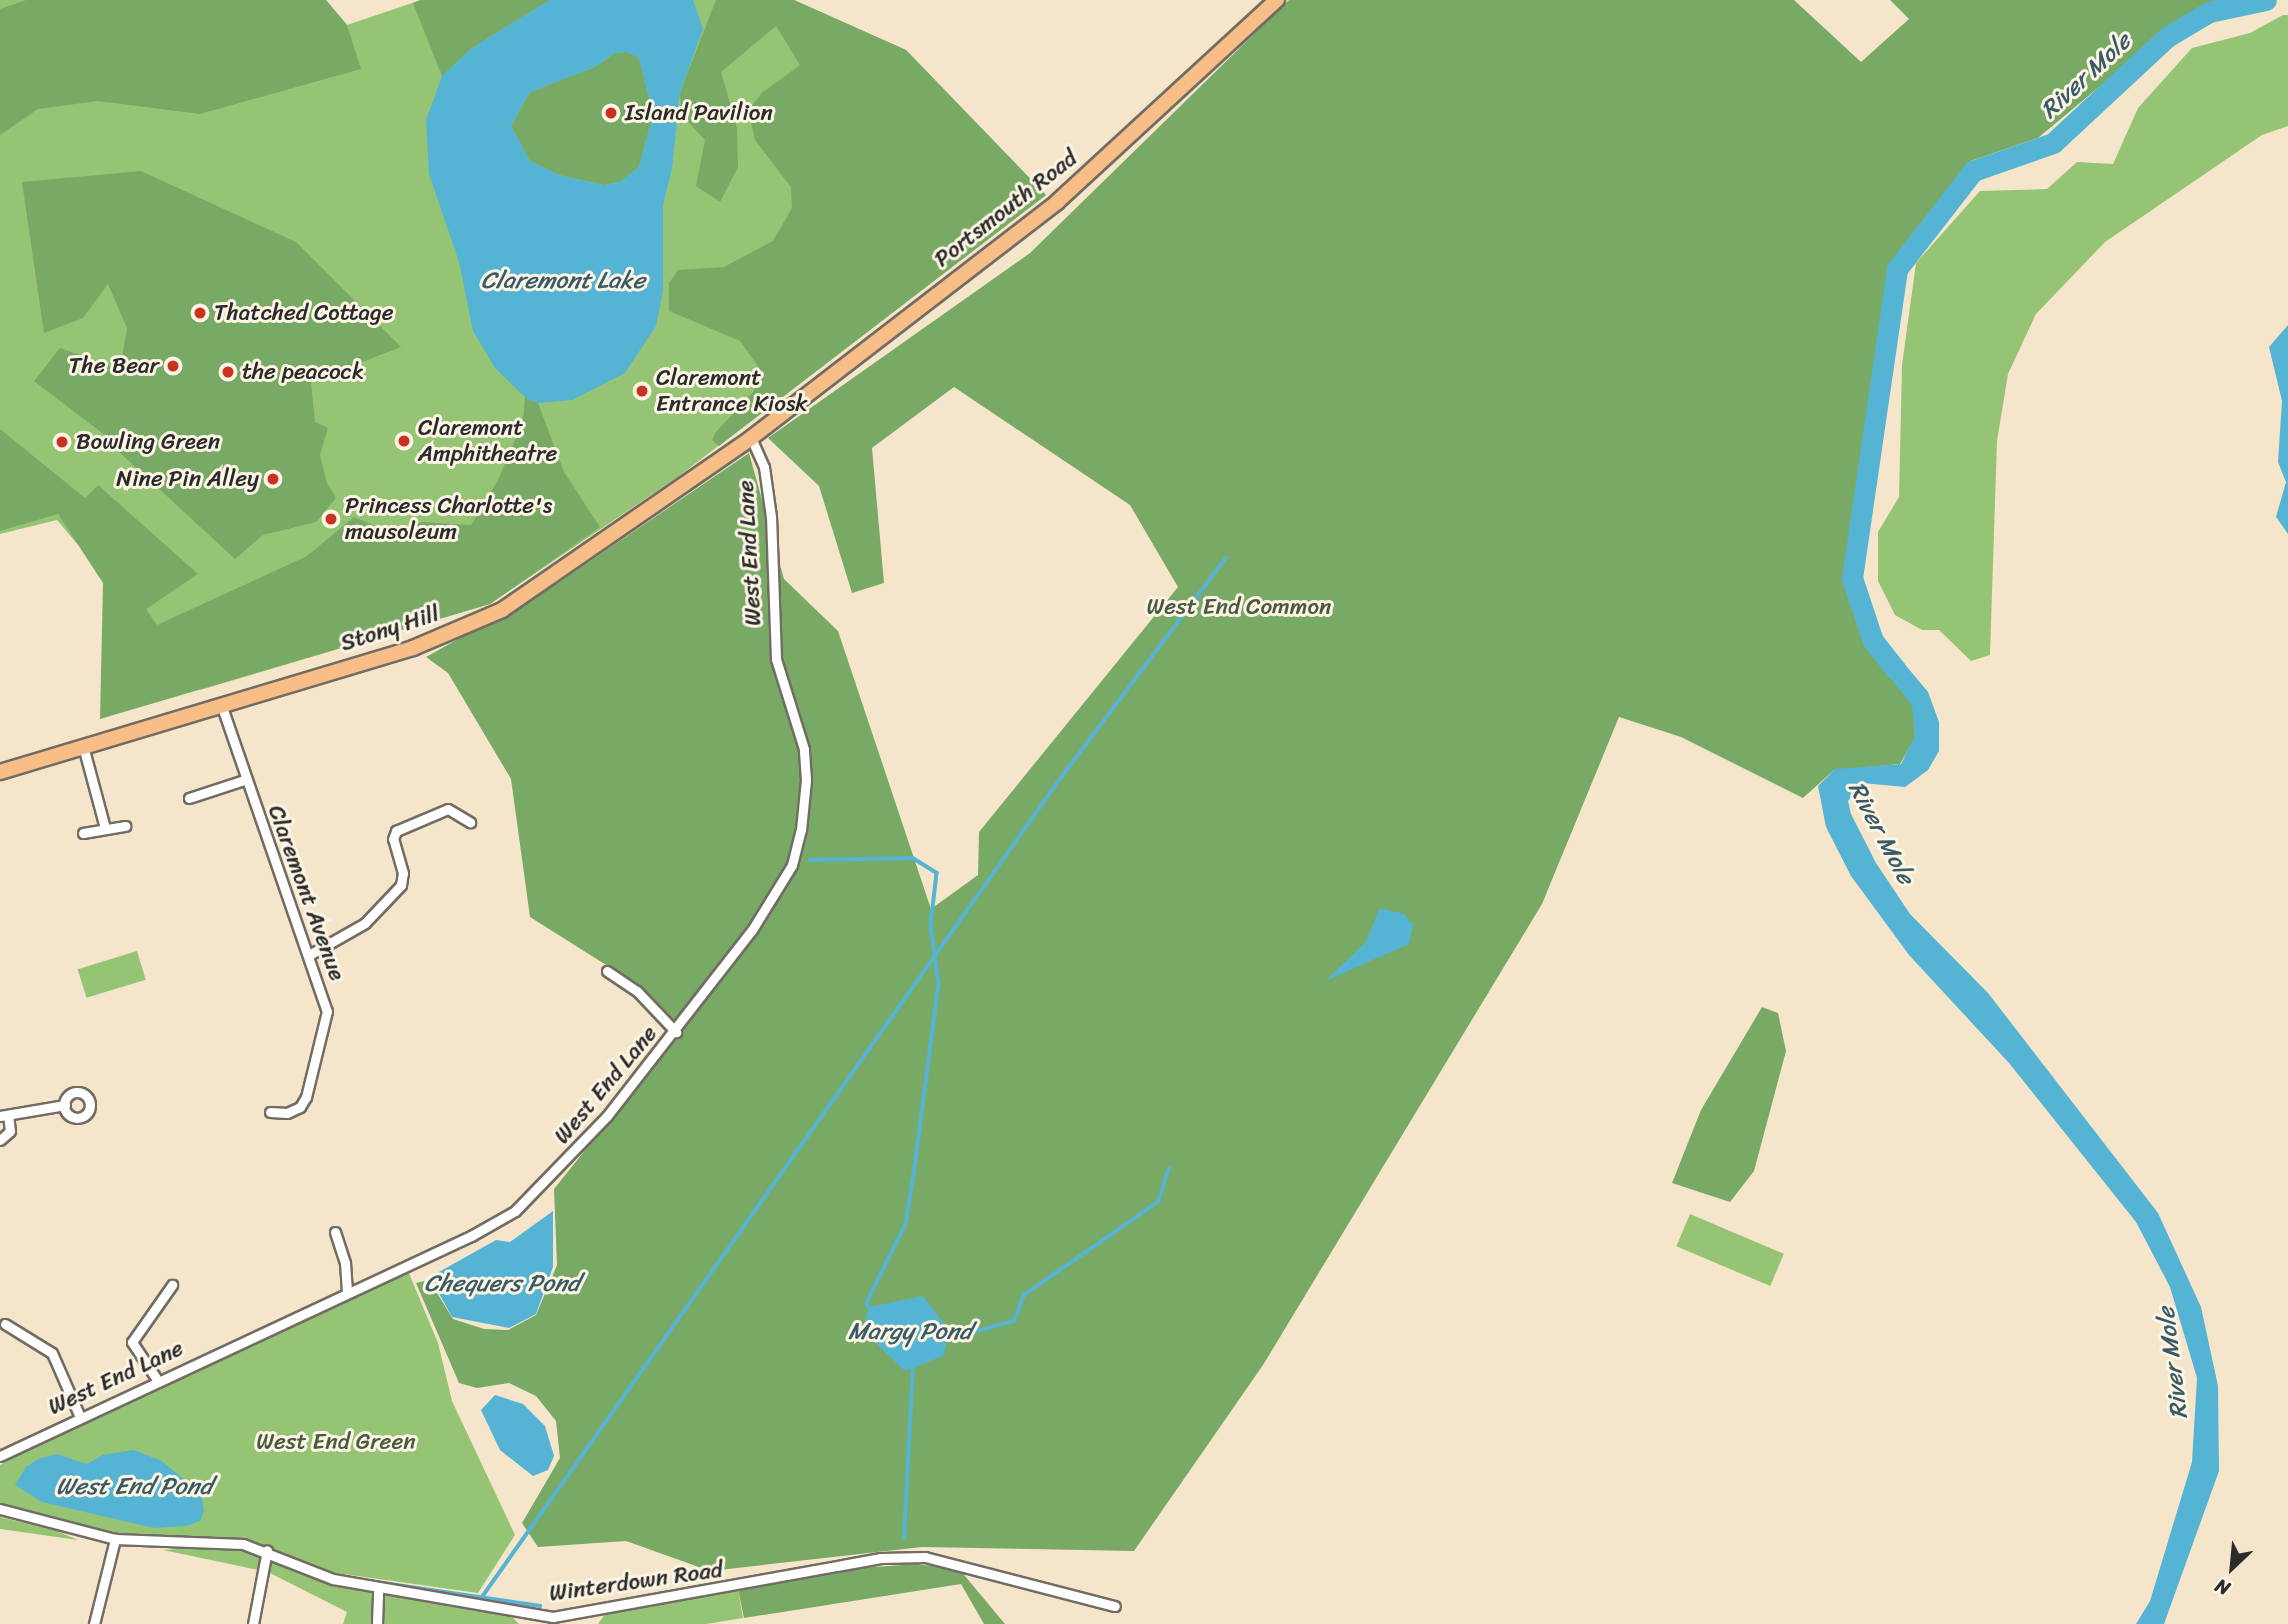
<!DOCTYPE html>
<html>
<head>
<meta charset="utf-8">
<style>
  body { margin:0 }
  #map { position:relative; width:2288px; height:1624px; overflow:hidden; background:#f5e6cb; font-family:Sriracha,sans-serif }
  div>[style] { position:absolute }
  [style*='--x'] { left:calc(var(--x)*1px); top:calc(var(--y)*1px); width:calc(var(--w)*1px); rotate:calc(var(--a)*1deg) }
  .green>* { inset:0; background:#95c574; transform-origin:0 0 }
  .forest>* { inset:0; background:#78aa66 }
  .water>* { inset:0; background:#55b3d3 }
  .stream>* { height:3.5px; margin:-1.75px; padding:0 1.75px; transform-origin:1.75px; border-radius:1.75px; background:#55b3d3 }
  .river>* { height:21px; margin:-10.5px; padding:0 10.5px; transform-origin:10.5px; border-radius:10.5px; background:#55b3d3 }
  .roads { filter:drop-shadow(2px 0 #726c63) drop-shadow(-2px 0 #726c63) drop-shadow(0 2px #726c63) drop-shadow(0 -2px #726c63) }
  .street>* { height:9px; margin:-4.5px; padding:0 4.5px; transform-origin:4.5px; border-radius:4.5px; background:#fff }
  .street>.ring { margin:-4.5px; padding:0; box-sizing:content-box; background:none; border:9px solid #fff; border-radius:50% }
  .primary>* { height:14px; margin:-7px; padding:0 7px; transform-origin:7px; border-radius:7px; background:#f7be87 }
  .dots>* { width:19px; height:19px; translate:-50% -50%; box-sizing:border-box; border:4px solid #fcf5e5; border-radius:50% }
  span { translate:-50% -50%; white-space:nowrap; text-align:center; line-height:1.15; -webkit-text-stroke:6px #fcf5e5; paint-order:stroke }
  .poi-label { font-size:23px; color:#2b2b2b }
  .left { translate:0 -50%; text-align:left }
  .right { translate:-100% -50%; text-align:right }
  .street-label { font-size:23px; color:#2b2b2b }
  .park-label { font-size:23px; color:#4b5941 }
  .water-label { font-size:24px; color:#3a5b66; font-style:italic }
  .north { position:absolute; left:2197px; top:1533px; width:70px; height:70px; -webkit-text-stroke:5px #fcf5e5; paint-order:stroke; rotate:206deg; font-size:19px; font-weight:700; line-height:28px; text-align:center; color:#2b2b2b }
  .north::after { content:''; display:block; margin:auto; width:24px; height:32px; background:#2b2b2b; clip-path:polygon(50% 0,100% 100%,50% 72%,0 100%) }
</style>
</head>
<body>
<div id="map">
  <div class="green">
    <i style="clip-path:polygon(0 0,326px 0,347px 25px,421px 0,794px 0,906px 50px,1046px 195px,679px 476px,490px 604px,200px 690px,57px 520px,0 534px)"></i>
    <i style="clip-path:polygon(2283px 15px,2288px 15px,2288px 126px,2262px 135px,2105px 242px,2036px 314px,2008px 374px,1997px 441px,1990px 655px,1971px 661px,1939px 630px,1922px 630px,1895px 615px,1878px 581px,1878px 532px,1899px 497px,1902px 365px,1916px 263px,1980px 191px,2047px 189px,2077px 162px,2113px 164px,2138px 108px,2192px 48px,2250px 33px)"></i>
    <i style="left:137px;top:951px;width:30px;height:62px;rotate:73deg"></i>
    <i style="left:1690px;top:1214px;width:102px;height:35px;rotate:23deg"></i>
    <i style="clip-path:polygon(408px 1271px,438px 1343px,452px 1401px,515px 1535px,478px 1593px,322px 1571px,268px 1547px,216px 1538px,117px 1537px,0 1504px,0 1465px,32px 1445px)"></i>
    <i style="clip-path:polygon(0 1517px,57px 1531px,78px 1540px,0 1529px)"></i>
    <i style="clip-path:polygon(206px 1547px,245px 1550px,324px 1581px,511px 1616px,519px 1624px,343px 1624px,347px 1612px,268px 1572px,163px 1550px)"></i>
    <i style="clip-path:polygon(738px 1589px,743px 1618px,706px 1624px,598px 1624px,608px 1610px)"></i>
  </div>
  <div class="forest">
    <i style="clip-path:polygon(26px 0,326px 0,347px 25px,361px 69px,200px 114px,98px 101px,38px 109px,0 135px,0 9px)"></i>
    <i style="clip-path:polygon(421px 0,550px 0,472px 48px,442px 76px,413px 3px)"></i>
    <i style="clip-path:polygon(716px 0,794px 0,906px 50px,1046px 195px,719px 446px,712px 440px,716px 432px,753px 392px,762px 372px,740px 341px,669px 311px,669px 283px,678px 270px,724px 267px,773px 241px,792px 208px,791px 187px,755px 140px,748px 110px,762px 93px,800px 65px,776px 26px,721px 72px,737px 128px,738px 167px,720px 202px,696px 186px,705px 140px,681px 114px,680px 92px)"></i>
    <i style="clip-path:polygon(1289px 0,1794px 0,1861px 62px,1909px 19px,1890px 0,2237px 0,2179px 20px,2038px 138px,1971px 161px,1891px 271px,1843px 580px,1873px 655px,1914px 707px,1915px 738px,1900px 764px,1834px 770px,1803px 798px,1681px 737px,1619px 717px,1542px 904px,1263px 1365px,1134px 1551px,922px 1547px,710px 1571px,626px 1541px,538px 1547px,522px 1523px,560px 1458px,556px 1421px,536px 1396px,509px 1383px,477px 1388px,459px 1383px,416px 1283px,429px 1280px,453px 1319px,484px 1329px,508px 1330px,536px 1315px,557px 1265px,554px 1189px,679px 1033px,630px 980px,530px 917px,511px 779px,448px 673px,426px 657px,558px 583px,749px 453px,784px 579px,838px 631px,931px 909px,978px 875px,979px 832px,1178px 587px,1130px 505px,954px 387px,872px 448px,884px 583px,852px 593px,819px 486px,768px 438px,1030px 253px)"></i>
    <i style="clip-path:polygon(627px 52px,639px 57px,653px 115px,639px 167px,620px 182px,604px 185px,559px 175px,530px 161px,511px 126px,530px 92px,595px 67px,615px 53px)"></i>
    <i style="clip-path:polygon(141px 171px,296px 242px,401px 347px,311px 382px,315px 422px,328px 428px,320px 455px,327px 483px,336px 498px,316px 522px,263px 535px,235px 559px,118px 451px,119px 446px,34px 381px,60px 348px,120px 369px,127px 328px,108px 284px,83px 318px,44px 333px,22px 182px)"></i>
    <i style="clip-path:polygon(525px 397px,538px 403px,564px 472px,600px 527px,490px 604px,100px 719px,103px 583px,58px 514px,0 531px,0 429px,85px 498px,98px 485px,198px 574px,146px 609px,157px 625px,307px 556px,354px 517px,383px 529px,401px 530px,421px 522px,471px 525px,498px 480px,523px 421px)"></i>
    <i style="clip-path:polygon(1762px 1007px,1778px 1013px,1786px 1051px,1754px 1171px,1730px 1202px,1672px 1183px,1701px 1110px)"></i>
    <i style="clip-path:polygon(917px 1564px,960px 1570px,1005px 1624px,984px 1624px,961px 1584px,744px 1618px,738px 1589px,860px 1568px)"></i>
  </div>
  <div class="water">
    <i style="clip-path:polygon(evenodd,550px 0,693px 0,703px 29px,680px 92px,672px 169px,663px 205px,663px 291px,656px 326px,625px 373px,572px 400px,538px 403px,525px 397px,495px 368px,473px 331px,459px 262px,429px 174px,426px 120px,442px 76px,472px 48px,550px 0,627px 52px,639px 58px,653px 115px,639px 167px,620px 182px,604px 185px,559px 175px,530px 161px,511px 126px,530px 92px,595px 67px,615px 53px,627px 52px)"></i>
    <i style="clip-path:polygon(2288px 325px,2288px 534px,2276px 517px,2286px 482px,2278px 462px,2282px 401px,2269px 347px)"></i>
    <i style="clip-path:polygon(1887px 643px,1928px 692px,1939px 722px,1939px 751px,1928px 770px,1905px 787px,1862px 783px,1848px 801px,1851px 814px,1876px 863px,1910px 914px,1988px 993px,2158px 1213px,2201px 1307px,2218px 1386px,2219px 1471px,2164px 1624px,2136px 1624px,2150px 1601px,2192px 1462px,2197px 1378px,2170px 1287px,2136px 1222px,2009px 1063px,1909px 955px,1851px 876px,1826px 827px,1818px 786px,1835px 769px,1901px 764px,1915px 736px,1912px 706px,1873px 654px)"></i>
    <i style="clip-path:polygon(1380px 908px,1404px 914px,1413px 925px,1409px 944px,1325px 981px,1365px 943px)"></i>
    <i style="clip-path:polygon(553px 1211px,553px 1267px,536px 1314px,509px 1328px,452px 1317px,430px 1277px,496px 1240px,510px 1242px)"></i>
    <i style="clip-path:polygon(923px 1296px,950px 1331px,943px 1356px,905px 1371px,862px 1330px,869px 1307px)"></i>
    <i style="clip-path:polygon(495px 1395px,523px 1404px,545px 1426px,554px 1456px,548px 1470px,533px 1476px,500px 1450px,481px 1410px)"></i>
    <i style="clip-path:polygon(134px 1450px,162px 1461px,201px 1494px,204px 1511px,200px 1521px,186px 1526px,154px 1528px,42px 1502px,15px 1485px,26px 1467px,38px 1459px,57px 1454px,87px 1464px,103px 1455px)"></i>
  </div>
  <div class="stream">
    <i style="--x:810;--y:860;--w:103;--a:-1.1"></i>
    <i style="--x:913;--y:858;--w:28;--a:32"></i>
    <i style="--x:937;--y:873;--w:53;--a:96.5"></i>
    <i style="--x:931;--y:926;--w:59;--a:82.1"></i>
    <i style="--x:939;--y:984;--w:192;--a:97.5"></i>
    <i style="--x:914;--y:1174;--w:51;--a:99.1"></i>
    <i style="--x:906;--y:1224;--w:88;--a:116.3"></i>
    <i style="--x:867;--y:1303;--w:4;--a:63"></i>
    <i style="--x:948;--y:1339;--w:68;--a:-15.3"></i>
    <i style="--x:1014;--y:1321;--w:28;--a:-69"></i>
    <i style="--x:1024;--y:1295;--w:163;--a:-34.8"></i>
    <i style="--x:1158;--y:1202;--w:35;--a:-72"></i>
    <i style="--x:904;--y:1538;--w:170;--a:-87"></i>
    <i style="--x:369;--y:1581;--w:173;--a:8.3"></i>
    <i style="--x:482;--y:1597;--w:997;--a:-54.76"></i>
    <i style="--x:1057;--y:783;--w:281;--a:-53.1"></i>
  </div>
  <div class="river">
    <i style="--x:1896;--y:670;--w:37;--a:-128"></i>
    <i style="--x:1873;--y:641;--w:66;--a:-108.4"></i>
    <i style="--x:1852;--y:578;--w:312;--a:-81.7"></i>
    <i style="--x:1897;--y:269;--w:124;--a:-52.2"></i>
    <i style="--x:1973;--y:171;--w:85;--a:-19.3"></i>
    <i style="--x:2053;--y:143;--w:156;--a:-42.9"></i>
    <i style="--x:2167;--y:37;--w:49;--a:-30.8"></i>
    <i style="--x:2209;--y:12;--w:58;--a:-11.9"></i>
  </div>
  <div class="roads">
    <div class="street">
      <i style="--x:221;--y:704;--w:325;--a:71"></i>
      <i style="--x:327;--y:1011;--w:89;--a:103.7"></i>
      <i style="--x:306;--y:1097;--w:12;--a:121"></i>
      <i style="--x:300;--y:1107;--w:14;--a:155"></i>
      <i style="--x:287;--y:1113;--w:17;--a:-177"></i>
      <i style="--x:83;--y:746;--w:85;--a:75"></i>
      <i style="--x:189;--y:798;--w:58;--a:-18.1"></i>
      <i style="--x:83;--y:833;--w:43;--a:-9.5"></i>
      <i style="--x:309;--y:955;--w:64;--a:-29.7"></i>
      <i style="--x:365;--y:923;--w:52;--a:-46.5"></i>
      <i style="--x:401;--y:885;--w:12;--a:-81"></i>
      <i style="--x:403;--y:873;--w:35;--a:-106"></i>
      <i style="--x:393;--y:839;--w:9;--a:-69"></i>
      <i style="--x:396;--y:831;--w:56;--a:-22.9"></i>
      <i style="--x:448;--y:809;--w:26;--a:31"></i>
      <i style="--x:607;--y:971;--w:36;--a:34"></i>
      <i style="--x:637;--y:991;--w:57;--a:46.4"></i>
      <i class="ring" style="left:64px;top:1092px;width:17px;height:17px"></i>
      <i style="--x:0;--y:1116;--w:66;--a:-9.6"></i>
      <i style="--x:0;--y:1140;--w:13;--a:-42"></i>
      <i style="--x:10;--y:1131;--w:16;--a:-97"></i>
      <i style="--x:335;--y:1232;--w:33;--a:72"></i>
      <i style="--x:345;--y:1263;--w:29;--a:86"></i>
      <i style="--x:5;--y:1324;--w:55;--a:31.7"></i>
      <i style="--x:52;--y:1353;--w:70;--a:66.4"></i>
      <i style="--x:158;--y:1381;--w:47;--a:-123.7"></i>
      <i style="--x:132;--y:1342;--w:70;--a:-54.9"></i>
      <i style="--x:0;--y:1456;--w:520;--a:-25.04"></i>
      <i style="--x:471;--y:1236;--w:51;--a:-29.6"></i>
      <i style="--x:515;--y:1211;--w:132;--a:-45.9"></i>
      <i style="--x:607;--y:1116;--w:236;--a:-52.1"></i>
      <i style="--x:752;--y:930;--w:76;--a:-58.4"></i>
      <i style="--x:792;--y:865;--w:36;--a:-76"></i>
      <i style="--x:801;--y:830;--w:50;--a:-84.3"></i>
      <i style="--x:806;--y:780;--w:31;--a:-94"></i>
      <i style="--x:804;--y:749;--w:94;--a:-107.3"></i>
      <i style="--x:776;--y:659;--w:142;--a:-92"></i>
      <i style="--x:771;--y:517;--w:50;--a:-98"></i>
      <i style="--x:764;--y:467;--w:32;--a:-114"></i>
      <i style="--x:0;--y:1509;--w:119;--a:14.6"></i>
      <i style="--x:115;--y:1539;--w:128;--a:2.2"></i>
      <i style="--x:243;--y:1544;--w:97;--a:21.3"></i>
      <i style="--x:333;--y:1579;--w:223;--a:9.8"></i>
      <i style="--x:553;--y:1617;--w:333;--a:-10.2"></i>
      <i style="--x:881;--y:1558;--w:44;--a:-1.3"></i>
      <i style="--x:925;--y:1557;--w:196;--a:14.5"></i>
      <i style="--x:94;--y:1624;--w:88;--a:-76.1"></i>
      <i style="--x:253;--y:1624;--w:75;--a:-79.3"></i>
      <i style="--x:377;--y:1624;--w:37;--a:-88"></i>
    </div>
    <div class="primary">
      <i style="--x:0;--y:772;--w:431;--a:-16.7"></i>
      <i style="--x:413;--y:648;--w:97;--a:-23.1"></i>
      <i style="--x:502;--y:610;--w:303;--a:-34.6"></i>
      <i style="--x:751;--y:438;--w:386;--a:-37.6"></i>
      <i style="--x:1057;--y:202;--w:299;--a:-42.6"></i>
    </div>
  </div>
  <div class="dots">
    <i style="left:611px;top:113px;background:#c8321e"></i>
    <i style="left:200px;top:313px;background:#c8321e"></i>
    <i style="left:173px;top:366px;background:#c8321e"></i>
    <i style="left:228px;top:372px;background:#c8321e"></i>
    <i style="left:642px;top:391px;background:#c8321e"></i>
    <i style="left:404px;top:441px;background:#c8321e"></i>
    <i style="left:62px;top:442px;background:#c8321e"></i>
    <i style="left:273px;top:479px;background:#c8321e"></i>
    <i style="left:331px;top:519px;background:#c8321e"></i>
  </div>
  <div class="poi-label">
    <span class="left" style="left:625px;top:113px">Island Pavilion</span>
    <span class="left" style="left:214px;top:313px">Thatched Cottage</span>
    <span class="right" style="left:159px;top:366px">The Bear</span>
    <span class="left" style="left:242px;top:372px">the peacock</span>
    <span class="left" style="left:656px;top:391px">Claremont<br>Entrance Kiosk</span>
    <span class="left" style="left:418px;top:441px">Claremont<br>Amphitheatre</span>
    <span class="left" style="left:76px;top:442px">Bowling Green</span>
    <span class="right" style="left:259px;top:479px">Nine Pin Alley</span>
    <span class="left" style="left:345px;top:519px">Princess Charlotte's<br>mausoleum</span>
  </div>
  <div class="street-label">
    <span style="left:1006px;top:209px;rotate:-38deg">Portsmouth Road</span>
    <span style="left:750px;top:553px;rotate:-93deg">West End Lane</span>
    <span style="left:390px;top:629px;rotate:-18deg">Stony Hill</span>
    <span style="left:306px;top:893px;rotate:70deg">Claremont Avenue</span>
    <span style="left:606px;top:1085px;rotate:-50deg">West End Lane</span>
    <span style="left:116px;top:1378px;rotate:-25deg">West End Lane</span>
    <span style="left:636px;top:1582px;rotate:-8deg">Winterdown Road</span>
  </div>
  <div class="park-label">
    <span style="left:1239px;top:607px">West End Common</span>
    <span style="left:336px;top:1442px">West End Green</span>
  </div>
  <div class="water-label">
    <span style="left:2086px;top:76px;rotate:-43deg">River Mole</span>
    <span style="left:563px;top:281px">Claremont Lake</span>
    <span style="left:1881px;top:833px;rotate:62deg">River Mole</span>
    <span style="left:502px;top:1284px">Chequers Pond</span>
    <span style="left:910px;top:1332px">Margy Pond</span>
    <span style="left:2173px;top:1363px;rotate:-97deg">River Mole</span>
    <span style="left:134px;top:1487px">West End Pond</span>
  </div>
  <div class="north">N</div>
</div>
</body>
</html>
